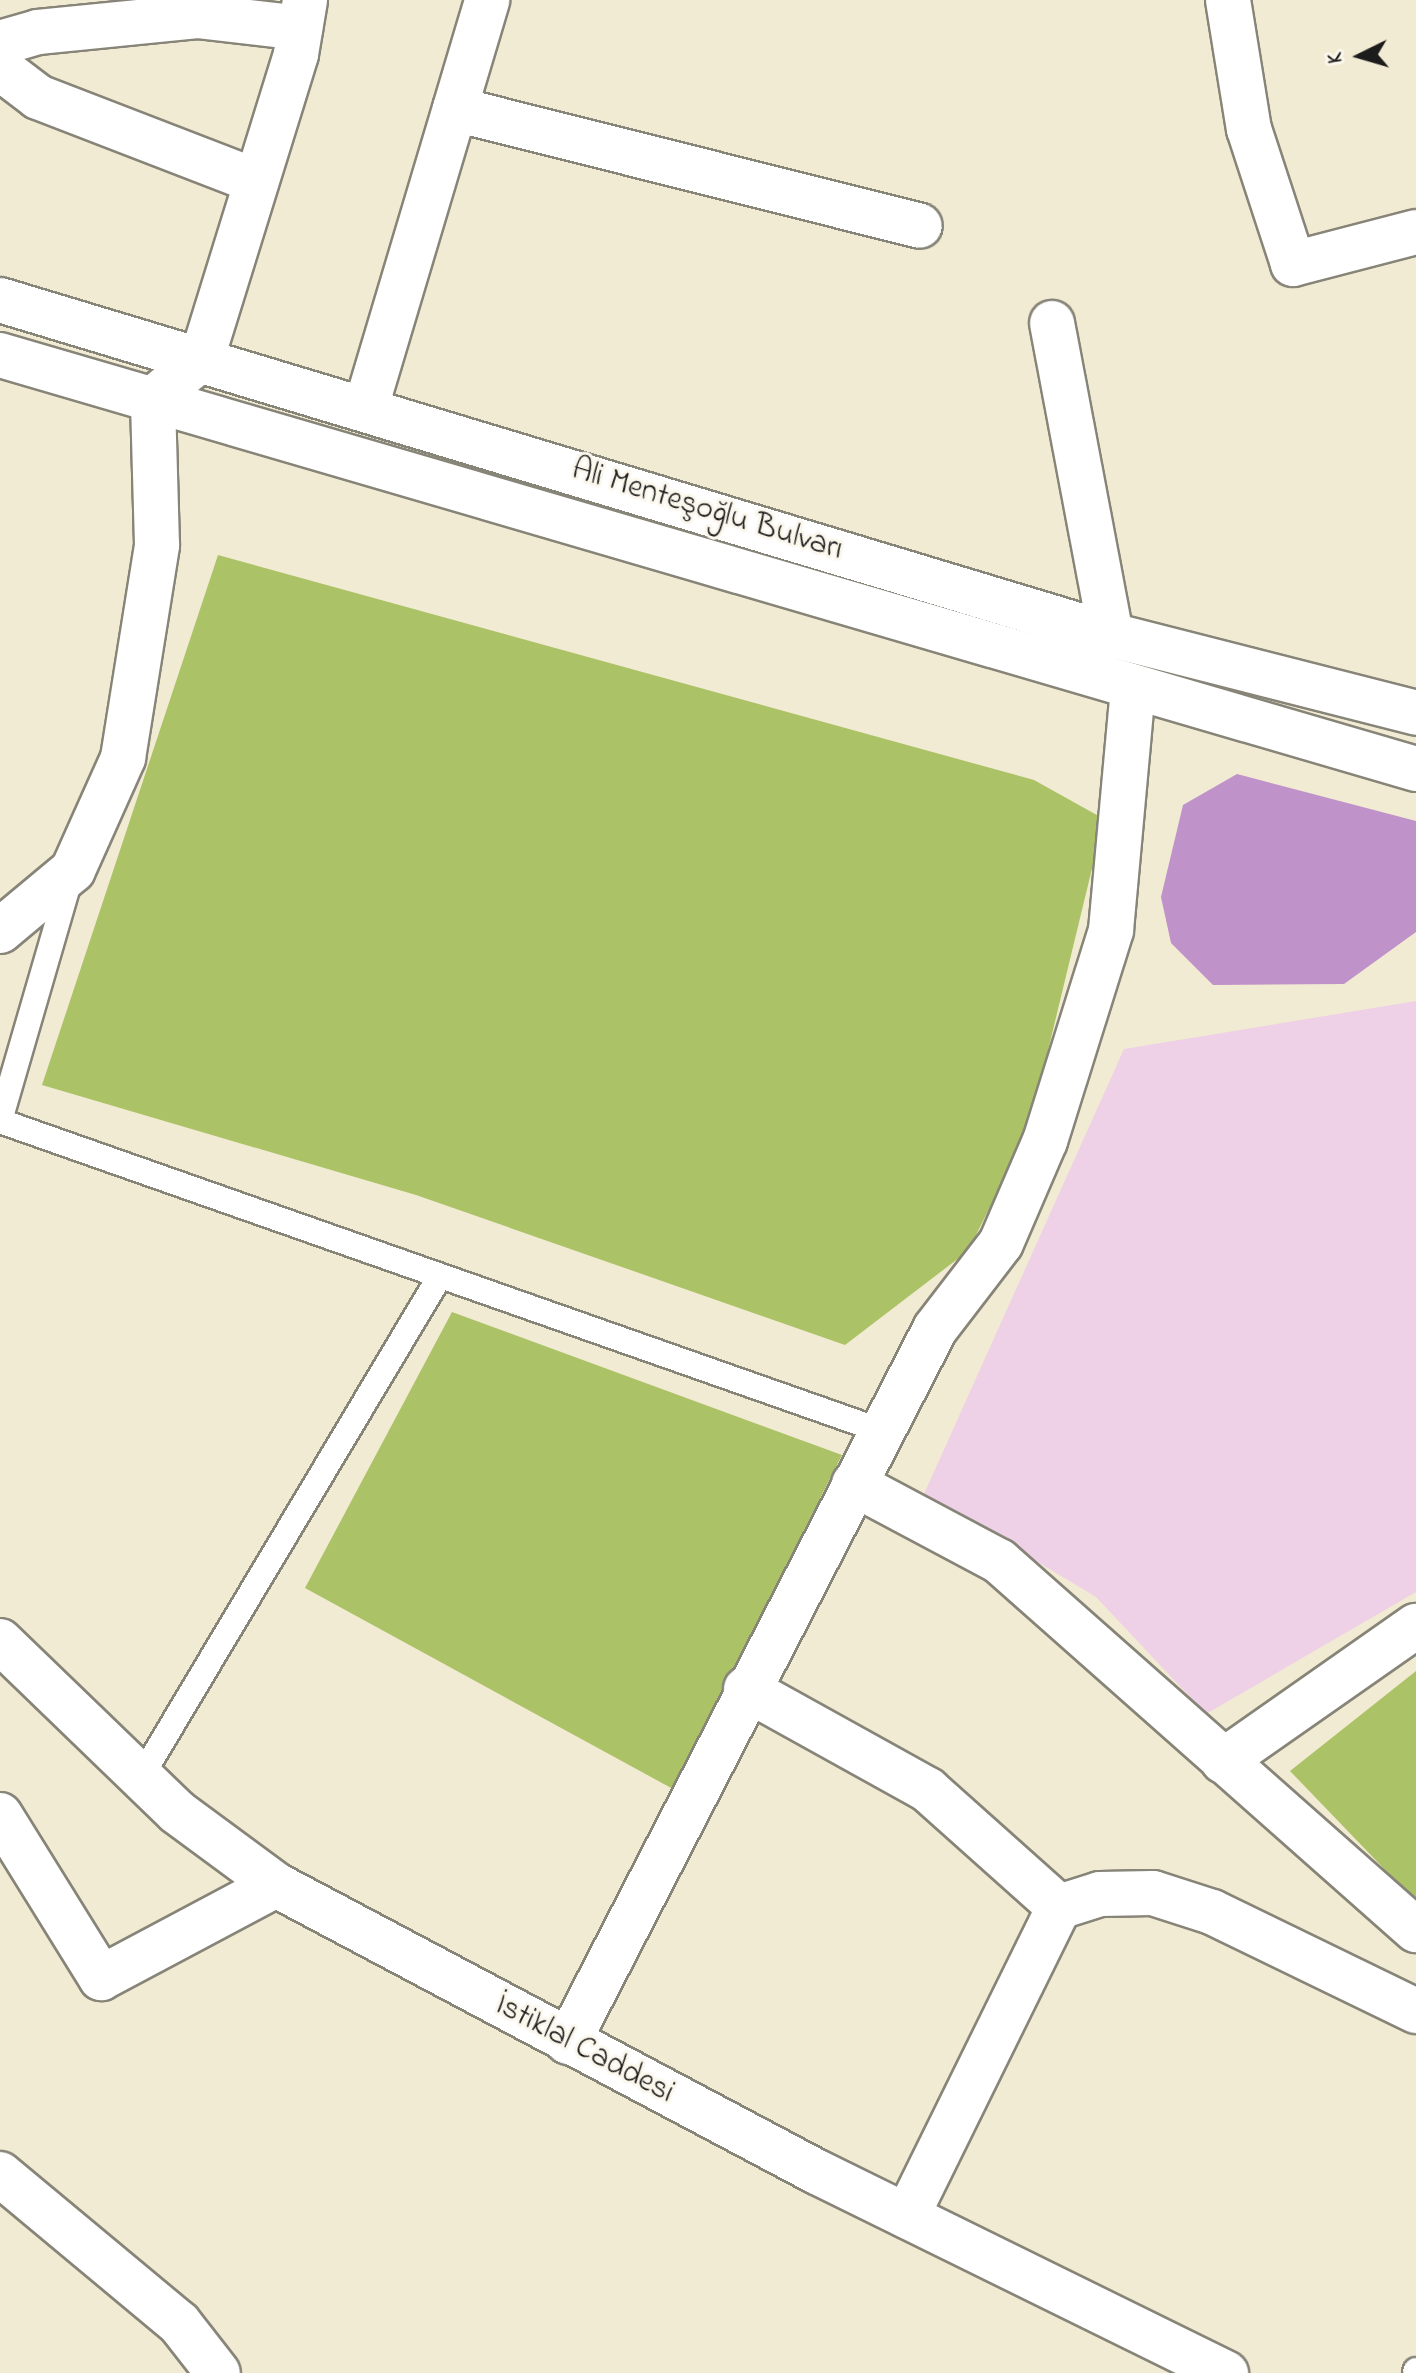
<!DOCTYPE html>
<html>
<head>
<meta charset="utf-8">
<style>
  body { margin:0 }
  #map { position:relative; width:1416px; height:2373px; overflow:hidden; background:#f2ebd3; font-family:"Indie Flower",sans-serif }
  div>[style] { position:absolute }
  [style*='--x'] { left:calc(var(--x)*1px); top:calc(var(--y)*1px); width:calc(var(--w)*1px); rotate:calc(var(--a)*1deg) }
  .built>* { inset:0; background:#eed0e7 }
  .green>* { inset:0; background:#acc267 }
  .building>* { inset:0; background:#bf92c9 }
  .roads { filter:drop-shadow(2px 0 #878478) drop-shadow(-2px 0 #878478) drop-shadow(0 2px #878478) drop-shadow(0 -2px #878478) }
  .lane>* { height:24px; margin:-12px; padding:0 12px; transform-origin:12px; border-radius:12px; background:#fff }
  .street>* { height:44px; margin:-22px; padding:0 22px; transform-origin:22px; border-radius:22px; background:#fff }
  .secondary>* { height:44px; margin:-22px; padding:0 22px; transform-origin:22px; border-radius:22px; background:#fff }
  span { translate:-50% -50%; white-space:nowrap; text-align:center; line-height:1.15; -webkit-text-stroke:6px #fbf7ec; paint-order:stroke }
  .street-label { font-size:32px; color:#1c1c1c }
  .north { position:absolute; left:1320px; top:16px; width:80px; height:80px; -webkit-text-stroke:6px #fbf7ec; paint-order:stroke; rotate:265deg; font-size:22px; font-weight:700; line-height:32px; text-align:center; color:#1c1c1c }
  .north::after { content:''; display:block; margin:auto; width:28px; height:36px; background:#1c1c1c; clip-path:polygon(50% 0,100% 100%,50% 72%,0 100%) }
</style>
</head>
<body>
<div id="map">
  <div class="built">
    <i style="clip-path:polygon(1416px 1001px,1416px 1592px,1206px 1714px,1096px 1597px,924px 1494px,1124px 1049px)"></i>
  </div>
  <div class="green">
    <i style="clip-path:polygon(218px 555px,1034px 780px,1104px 819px,1029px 1129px,968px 1251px,845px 1345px,416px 1195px,42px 1085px)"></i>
    <i style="clip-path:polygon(452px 1312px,842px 1455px,673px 1789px,305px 1588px)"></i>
    <i style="clip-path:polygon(1416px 1671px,1416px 1902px,1290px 1771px)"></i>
  </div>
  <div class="building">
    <i style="clip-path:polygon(1237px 774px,1416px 821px,1416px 932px,1344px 984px,1213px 985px,1171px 943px,1161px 897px,1183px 805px)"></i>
  </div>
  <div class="roads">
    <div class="lane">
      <i style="--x:71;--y:876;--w:255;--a:106.2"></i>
      <i style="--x:0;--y:1121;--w:935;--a:19.37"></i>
      <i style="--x:141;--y:1777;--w:583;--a:-59.17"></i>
      <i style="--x:1415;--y:2373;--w:3;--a:-72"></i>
    </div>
    <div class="street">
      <i style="--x:1228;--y:0;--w:131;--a:80.8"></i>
      <i style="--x:1249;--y:129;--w:142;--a:71.9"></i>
      <i style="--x:1293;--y:264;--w:127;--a:-14.6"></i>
      <i style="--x:0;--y:43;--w:40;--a:-16"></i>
      <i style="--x:38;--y:32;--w:160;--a:-5.7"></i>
      <i style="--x:197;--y:16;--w:104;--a:6.6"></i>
      <i style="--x:0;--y:68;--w:48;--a:37.3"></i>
      <i style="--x:38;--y:97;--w:234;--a:21.1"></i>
      <i style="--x:455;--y:109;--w:479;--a:14.1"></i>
      <i style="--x:1052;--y:323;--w:318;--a:79.3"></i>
      <i style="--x:366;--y:407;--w:425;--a:-73.4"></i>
      <i style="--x:0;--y:931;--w:95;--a:-39.9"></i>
      <i style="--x:73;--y:870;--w:123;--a:-65.9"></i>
      <i style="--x:123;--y:758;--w:216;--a:-80.9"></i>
      <i style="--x:157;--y:545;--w:146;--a:-91.6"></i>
      <i style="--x:153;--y:399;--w:64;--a:-39.9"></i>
      <i style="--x:202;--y:358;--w:318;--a:-72.8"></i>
      <i style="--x:296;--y:54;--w:55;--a:-80.5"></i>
      <i style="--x:854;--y:1484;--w:164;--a:28"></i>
      <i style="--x:999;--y:1561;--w:557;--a:41.51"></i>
      <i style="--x:746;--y:1689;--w:208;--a:29"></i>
      <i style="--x:928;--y:1790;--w:176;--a:41.8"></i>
      <i style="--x:1223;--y:1761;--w:236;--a:-35"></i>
      <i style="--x:0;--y:1815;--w:192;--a:58.2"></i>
      <i style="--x:101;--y:1978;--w:198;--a:-28"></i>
      <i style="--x:568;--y:2042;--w:802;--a:-62.76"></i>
      <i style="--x:935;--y:1329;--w:108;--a:-52.5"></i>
      <i style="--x:1001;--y:1243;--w:111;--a:-66.7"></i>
      <i style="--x:1045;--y:1141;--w:221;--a:-72.6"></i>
      <i style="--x:1111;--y:930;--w:241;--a:-84.8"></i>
      <i style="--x:0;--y:2174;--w:233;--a:39.8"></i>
      <i style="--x:179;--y:2323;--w:63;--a:52"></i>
      <i style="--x:907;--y:2216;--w:344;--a:-63.8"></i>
      <i style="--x:1059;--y:1907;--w:43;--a:-17.6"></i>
      <i style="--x:1100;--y:1894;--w:53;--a:-1.1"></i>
      <i style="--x:1153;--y:1893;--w:62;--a:17.9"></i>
      <i style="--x:1212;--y:1912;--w:227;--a:25.9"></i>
    </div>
    <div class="secondary">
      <i style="--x:0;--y:300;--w:1160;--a:16.78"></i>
      <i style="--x:1111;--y:635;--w:315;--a:14.3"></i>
      <i style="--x:0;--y:355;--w:1475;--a:16.3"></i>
      <i style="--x:0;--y:1641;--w:246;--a:44"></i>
      <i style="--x:177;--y:1812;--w:123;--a:36.4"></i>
      <i style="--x:276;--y:1885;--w:612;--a:27.95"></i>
      <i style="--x:817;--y:2172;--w:456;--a:26.2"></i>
    </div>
  </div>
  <div class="street-label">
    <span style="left:707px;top:511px;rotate:17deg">Ali Menteşoğlu Bulvarı</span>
    <span style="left:584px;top:2050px;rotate:28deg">İstiklal Caddesi</span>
  </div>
  <div class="north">K</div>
</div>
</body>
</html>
